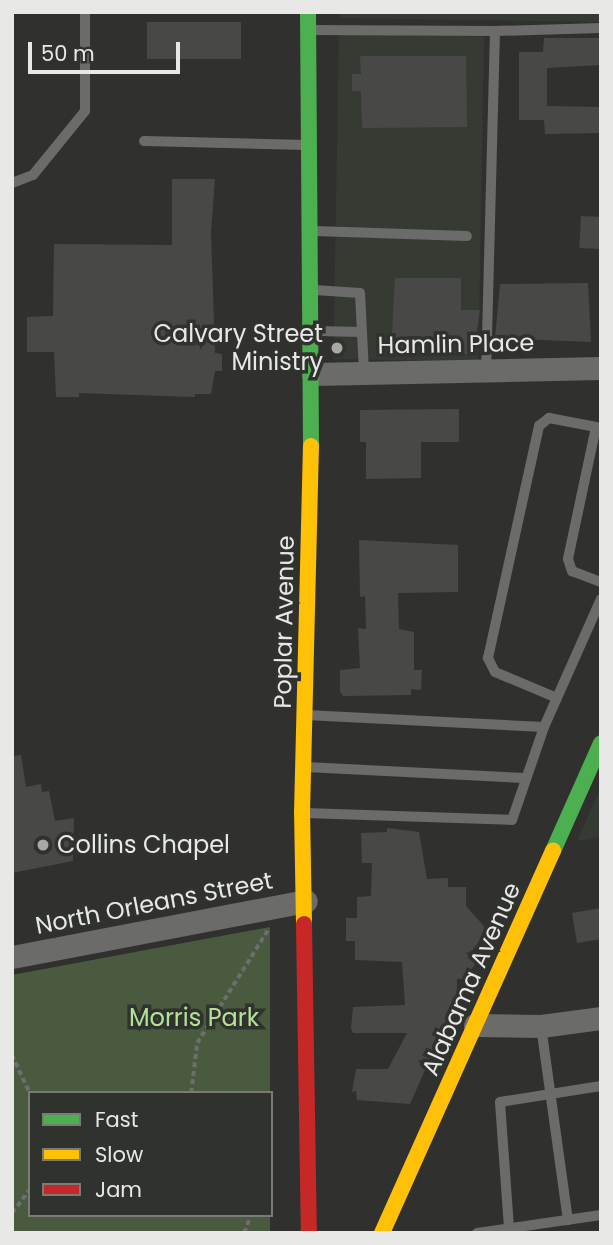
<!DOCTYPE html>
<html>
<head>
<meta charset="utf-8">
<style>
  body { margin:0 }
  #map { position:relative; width:613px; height:1245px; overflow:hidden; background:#30312f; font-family:Poppins,sans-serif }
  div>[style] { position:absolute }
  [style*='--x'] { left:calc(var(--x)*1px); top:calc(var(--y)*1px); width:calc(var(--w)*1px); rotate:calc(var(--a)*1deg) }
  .built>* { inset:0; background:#353b32; transform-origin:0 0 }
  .green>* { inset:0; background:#4a5a3f }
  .building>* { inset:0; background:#484947; transform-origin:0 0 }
  .path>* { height:3.5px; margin-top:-1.75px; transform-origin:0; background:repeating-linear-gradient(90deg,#6d6e6d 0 5px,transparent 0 8.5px) }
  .lane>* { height:10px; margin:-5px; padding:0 5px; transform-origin:5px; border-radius:5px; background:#6b6b6a }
  .street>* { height:23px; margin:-11.5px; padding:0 11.5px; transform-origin:11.5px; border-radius:11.5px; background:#6b6b6a }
  .fast>* { height:16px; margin:-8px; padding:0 8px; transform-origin:8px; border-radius:8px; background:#4caf50 }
  .slow>* { height:16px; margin:-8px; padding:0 8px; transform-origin:8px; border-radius:8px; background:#ffc107 }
  .jam>* { height:16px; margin:-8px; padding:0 8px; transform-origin:8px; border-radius:8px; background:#c62828 }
  .dots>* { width:19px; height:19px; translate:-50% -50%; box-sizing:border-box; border:4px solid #30322e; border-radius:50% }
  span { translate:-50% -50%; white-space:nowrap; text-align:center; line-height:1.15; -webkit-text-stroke:7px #30322e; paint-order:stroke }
  .poi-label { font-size:24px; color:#e8e9e7 }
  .right { translate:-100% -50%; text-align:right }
  .left { translate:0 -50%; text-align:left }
  .street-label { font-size:24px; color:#e8e9e7 }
  .park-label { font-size:24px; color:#b4e297 }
  .frame { position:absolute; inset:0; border:14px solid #e8e9e7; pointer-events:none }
  .legend { position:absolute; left:28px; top:1091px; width:245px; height:126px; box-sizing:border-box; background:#30322e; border:2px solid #7a7b78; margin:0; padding:9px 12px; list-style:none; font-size:21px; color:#e8e9e7 }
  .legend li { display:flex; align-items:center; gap:14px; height:35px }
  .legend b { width:35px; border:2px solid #7a7b78 }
  .scale { position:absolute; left:28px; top:42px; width:152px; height:32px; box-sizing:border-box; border:4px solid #e8e9e7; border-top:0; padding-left:9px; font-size:21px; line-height:24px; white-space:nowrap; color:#e8e9e7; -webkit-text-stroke:5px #30322e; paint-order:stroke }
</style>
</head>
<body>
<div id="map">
  <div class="built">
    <i style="clip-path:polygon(340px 12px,601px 12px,601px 22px,340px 18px)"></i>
    <i style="left:339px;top:34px;width:145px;height:325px;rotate:1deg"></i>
    <i style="clip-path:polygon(601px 787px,601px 837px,577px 841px)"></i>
  </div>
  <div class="green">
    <i style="clip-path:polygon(270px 927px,270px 1093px,30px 1093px,30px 1215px,270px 1215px,270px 1233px,12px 1233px,12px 975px)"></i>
  </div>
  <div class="building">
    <i style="left:241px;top:22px;width:37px;height:94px;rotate:90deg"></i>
    <i style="clip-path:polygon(544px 38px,601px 38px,601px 65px,547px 68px,547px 106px,601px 107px,601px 133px,545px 134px,544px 120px,519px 120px,519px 52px,543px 52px)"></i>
    <i style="clip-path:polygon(360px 56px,466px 56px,467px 127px,362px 128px,361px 91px,352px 91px,352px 74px,361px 74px)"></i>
    <i style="clip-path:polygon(172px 179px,215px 179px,211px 232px,215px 353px,222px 354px,222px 371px,215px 371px,211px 394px,195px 394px,195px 397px,79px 393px,79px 397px,56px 397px,54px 352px,27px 352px,27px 317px,53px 316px,54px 244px,172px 245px)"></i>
    <i style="left:581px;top:216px;width:20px;height:32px;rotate:3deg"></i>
    <i style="clip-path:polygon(395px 278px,461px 278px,461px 310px,480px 310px,473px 354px,391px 354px)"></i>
    <i style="clip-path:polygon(588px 283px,591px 342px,495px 338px,500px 284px)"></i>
    <i style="clip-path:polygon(459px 409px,459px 442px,421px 442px,421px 478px,366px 479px,366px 442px,360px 442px,360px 410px)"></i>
    <i style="clip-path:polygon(359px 540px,458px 545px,458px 592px,398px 593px,399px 629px,414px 632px,414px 670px,422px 670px,421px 690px,411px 689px,411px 695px,343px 696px,340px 692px,340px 670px,360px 668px,358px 628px,366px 629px,365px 596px,360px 597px)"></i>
    <i style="clip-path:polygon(21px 755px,26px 787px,41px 784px,42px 792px,49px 791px,55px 821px,74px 818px,73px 861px,12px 873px,12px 756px)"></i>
    <i style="clip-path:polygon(387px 828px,419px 832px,427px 879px,448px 878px,448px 887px,466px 887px,466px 906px,484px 926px,483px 936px,472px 951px,477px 961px,465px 979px,457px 979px,457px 998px,410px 1104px,357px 1100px,356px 1091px,352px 1092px,356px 1069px,388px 1069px,407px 1033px,353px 1033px,351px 1028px,353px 1007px,405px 1005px,402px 962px,355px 960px,355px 941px,346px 941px,346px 918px,357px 918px,357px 897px,371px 896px,372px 863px,362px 863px,361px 833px,387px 832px)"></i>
    <i style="clip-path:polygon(601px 908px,601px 939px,577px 943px,572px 913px)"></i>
  </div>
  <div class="path">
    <i style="--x:12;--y:1055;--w:42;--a:64.7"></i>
    <i style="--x:191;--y:1093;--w:50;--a:-83.2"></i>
    <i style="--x:197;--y:1043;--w:133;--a:-57.9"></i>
    <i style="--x:12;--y:1213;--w:30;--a:-53"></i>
    <i style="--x:244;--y:1233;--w:19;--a:-69"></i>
  </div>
  <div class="lane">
    <i style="--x:310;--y:30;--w:185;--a:0.3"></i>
    <i style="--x:495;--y:31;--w:337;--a:91.5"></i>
    <i style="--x:495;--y:31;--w:106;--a:-1.6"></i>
    <i style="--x:144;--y:141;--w:163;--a:1.4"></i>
    <i style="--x:12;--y:183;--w:22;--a:-21"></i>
    <i style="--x:33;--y:175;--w:82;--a:-50.9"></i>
    <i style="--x:85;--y:111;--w:99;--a:-90"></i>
    <i style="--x:314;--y:231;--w:153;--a:1.9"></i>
    <i style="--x:315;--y:290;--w:45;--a:3.8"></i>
    <i style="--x:360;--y:293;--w:79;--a:87.1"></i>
    <i style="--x:316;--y:331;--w:46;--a:1.2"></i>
    <i style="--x:557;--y:698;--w:67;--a:-157.2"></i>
    <i style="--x:495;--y:672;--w:16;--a:-117"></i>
    <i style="--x:488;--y:658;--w:238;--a:-77.6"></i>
    <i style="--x:539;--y:426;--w:13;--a:-39"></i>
    <i style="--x:549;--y:418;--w:48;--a:10.8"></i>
    <i style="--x:596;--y:427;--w:135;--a:102"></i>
    <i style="--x:568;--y:559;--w:13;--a:72"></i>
    <i style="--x:572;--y:571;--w:31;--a:21"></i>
    <i style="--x:306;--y:715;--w:238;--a:2.9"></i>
    <i style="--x:306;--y:767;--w:219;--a:2.9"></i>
    <i style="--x:305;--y:813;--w:207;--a:1.9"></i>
    <i style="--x:512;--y:820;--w:98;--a:-71"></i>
    <i style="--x:544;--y:727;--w:140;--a:-66"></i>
    <i style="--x:541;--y:1026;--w:196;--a:82.1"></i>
    <i style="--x:509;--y:1228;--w:126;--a:-94.1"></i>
    <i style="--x:500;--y:1102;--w:102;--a:-9"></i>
    <i style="--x:477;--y:1233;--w:125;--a:-8.3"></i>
  </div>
  <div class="street">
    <i style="--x:313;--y:374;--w:288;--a:-1.2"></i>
    <i style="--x:12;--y:957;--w:299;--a:-10.8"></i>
    <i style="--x:475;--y:1025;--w:66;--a:0.9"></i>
    <i style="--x:541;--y:1026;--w:61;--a:-7.6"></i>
  </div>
  <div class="fast">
    <i style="--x:308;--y:12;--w:434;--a:89.6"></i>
    <i style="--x:553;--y:851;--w:118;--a:-66"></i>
  </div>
  <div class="slow">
    <i style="--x:304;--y:924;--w:111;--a:-91"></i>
    <i style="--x:302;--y:813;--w:367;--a:-88.6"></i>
    <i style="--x:382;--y:1233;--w:419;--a:-65.9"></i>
  </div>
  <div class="jam">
    <i style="--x:304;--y:924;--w:309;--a:89.1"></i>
  </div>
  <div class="dots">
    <i style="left:337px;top:348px;background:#a8a9a7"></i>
    <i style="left:43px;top:845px;background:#a8a9a7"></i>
  </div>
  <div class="poi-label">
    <span class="right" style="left:323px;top:348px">Calvary Street<br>Ministry</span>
    <span class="left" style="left:57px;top:845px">Collins Chapel</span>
  </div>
  <div class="street-label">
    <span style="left:456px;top:344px;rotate:-1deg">Hamlin Place</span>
    <span style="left:284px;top:622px;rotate:-89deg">Poplar Avenue</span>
    <span style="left:154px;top:903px;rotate:-11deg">North Orleans Street</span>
    <span style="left:471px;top:979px;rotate:-66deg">Alabama Avenue</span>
  </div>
  <div class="park-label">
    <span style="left:194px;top:1018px">Morris Park</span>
  </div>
  <div class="frame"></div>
  <ul class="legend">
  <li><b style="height:9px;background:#4caf50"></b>Fast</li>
  <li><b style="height:9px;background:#ffc107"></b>Slow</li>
  <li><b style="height:9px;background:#c62828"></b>Jam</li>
  </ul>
  <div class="scale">50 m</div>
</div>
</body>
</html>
